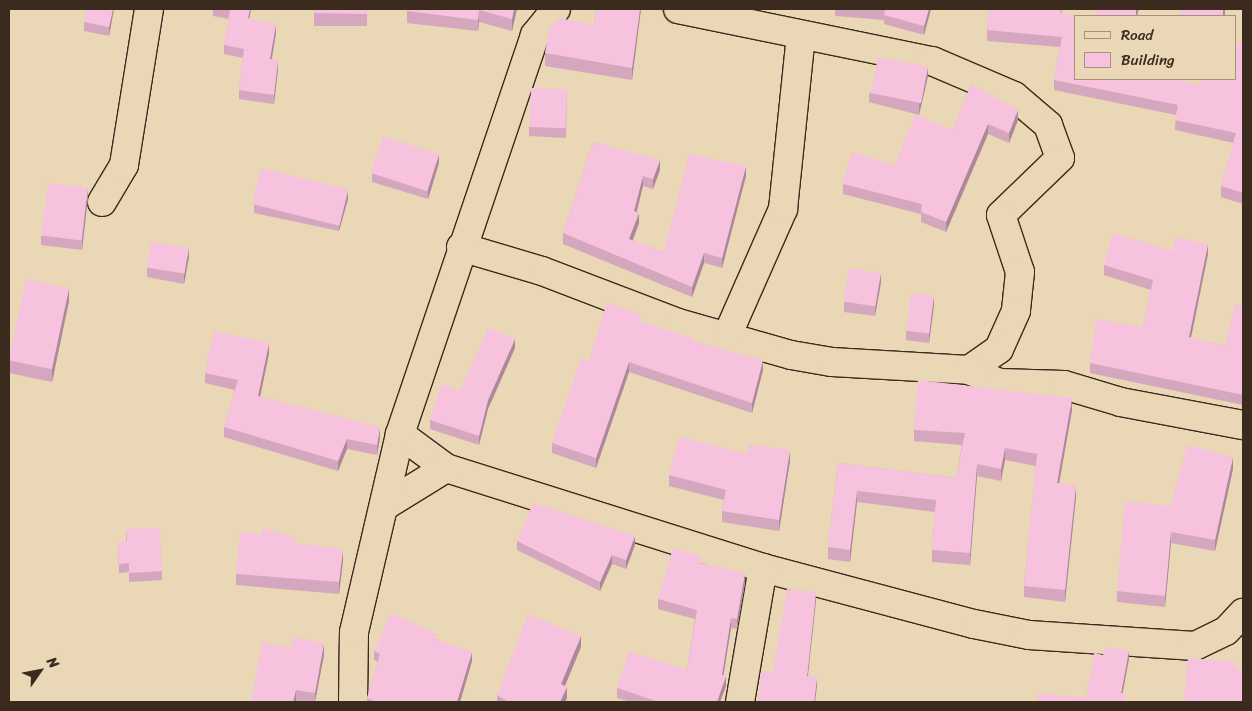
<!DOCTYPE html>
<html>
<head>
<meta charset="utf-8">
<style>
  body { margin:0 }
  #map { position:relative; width:1252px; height:711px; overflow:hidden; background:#ead7b5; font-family:Sriracha,sans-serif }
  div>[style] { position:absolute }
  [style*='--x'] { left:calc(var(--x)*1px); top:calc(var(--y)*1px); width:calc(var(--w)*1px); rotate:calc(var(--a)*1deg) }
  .roads { filter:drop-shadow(1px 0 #3b2a1e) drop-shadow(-1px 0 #3b2a1e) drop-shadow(0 1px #3b2a1e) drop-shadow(0 -1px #3b2a1e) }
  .minor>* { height:28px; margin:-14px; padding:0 14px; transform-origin:14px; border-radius:14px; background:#ead7b5 }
  .wall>* { inset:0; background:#d4a7be; transform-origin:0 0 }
  .shaded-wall>* { inset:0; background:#ad889b; transform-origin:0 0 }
  .building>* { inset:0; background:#f7c2dd; transform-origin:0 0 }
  span { translate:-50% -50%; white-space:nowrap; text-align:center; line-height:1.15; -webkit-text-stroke:4px #ead7b5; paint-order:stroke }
  .frame { position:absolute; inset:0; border:10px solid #3b2a1e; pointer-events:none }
  .legend { position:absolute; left:1074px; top:15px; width:162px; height:65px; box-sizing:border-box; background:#ead7b5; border:1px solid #a49279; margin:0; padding:6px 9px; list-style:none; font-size:15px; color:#3b2a1e }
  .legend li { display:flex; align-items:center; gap:10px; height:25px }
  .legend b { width:25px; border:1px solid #a49279 }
  .north { position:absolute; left:15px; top:646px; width:50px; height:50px; -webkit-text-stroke:4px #ead7b5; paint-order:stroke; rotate:57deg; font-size:14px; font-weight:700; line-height:20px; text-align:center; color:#3b2a1e }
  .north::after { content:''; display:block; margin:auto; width:18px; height:22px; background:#3b2a1e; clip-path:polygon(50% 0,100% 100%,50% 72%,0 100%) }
</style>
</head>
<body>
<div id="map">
  <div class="roads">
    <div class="minor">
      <i style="--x:678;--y:9;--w:259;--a:11.6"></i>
      <i style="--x:932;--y:61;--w:89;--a:23.1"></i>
      <i style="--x:1014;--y:96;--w:45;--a:40.5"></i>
      <i style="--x:1048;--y:125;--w:35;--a:70"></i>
      <i style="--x:1060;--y:158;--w:82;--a:136"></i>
      <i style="--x:1001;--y:215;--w:60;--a:71.6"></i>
      <i style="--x:1020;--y:272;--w:39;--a:96"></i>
      <i style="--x:1016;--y:311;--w:42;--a:114.1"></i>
      <i style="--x:999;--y:349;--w:37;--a:145"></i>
      <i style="--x:102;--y:202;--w:43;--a:-59.3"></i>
      <i style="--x:124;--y:165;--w:158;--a:-80.9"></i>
      <i style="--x:461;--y:247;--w:84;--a:16.5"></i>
      <i style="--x:542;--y:271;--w:146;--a:20.9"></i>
      <i style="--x:678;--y:323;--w:117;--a:15.8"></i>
      <i style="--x:791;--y:355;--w:42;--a:9.7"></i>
      <i style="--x:832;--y:362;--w:137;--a:3.3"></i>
      <i style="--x:969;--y:370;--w:34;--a:23"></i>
      <i style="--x:1000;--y:383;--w:64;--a:1.8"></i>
      <i style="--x:1064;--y:385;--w:59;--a:16.6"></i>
      <i style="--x:1121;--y:402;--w:124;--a:10.7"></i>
      <i style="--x:727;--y:336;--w:139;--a:-66.2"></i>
      <i style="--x:783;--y:209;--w:174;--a:-84.1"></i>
      <i style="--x:400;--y:434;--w:57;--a:36.5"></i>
      <i style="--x:446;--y:468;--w:332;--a:17.5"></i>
      <i style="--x:763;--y:568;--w:218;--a:14.9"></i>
      <i style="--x:974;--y:624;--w:56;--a:11.3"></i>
      <i style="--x:1029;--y:635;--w:166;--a:3.8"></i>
      <i style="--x:1195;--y:646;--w:34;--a:-26"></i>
      <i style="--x:1226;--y:631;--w:25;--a:-47"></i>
      <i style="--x:386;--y:505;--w:70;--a:-31.7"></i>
      <i style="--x:353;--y:702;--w:70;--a:-89.2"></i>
      <i style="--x:354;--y:632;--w:203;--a:-76.9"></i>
      <i style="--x:400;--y:434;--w:421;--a:-71.3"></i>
      <i style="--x:535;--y:35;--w:33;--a:-51"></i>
      <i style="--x:740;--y:702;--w:136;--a:-80.3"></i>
    </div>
  </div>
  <div class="wall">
    <i style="clip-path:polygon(114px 9px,109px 36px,84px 31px,84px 22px)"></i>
    <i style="clip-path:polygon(213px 9px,251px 9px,249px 19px,276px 33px,272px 59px,278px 69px,274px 104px,239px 99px,239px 90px,243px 58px,224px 54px,224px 45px,229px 19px,213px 16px)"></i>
    <i style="left:314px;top:9px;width:53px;height:17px"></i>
    <i style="clip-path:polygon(407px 9px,517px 9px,512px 31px,479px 22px,478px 31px,407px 23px)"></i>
    <i style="clip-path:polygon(596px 9px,641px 9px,632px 80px,545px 66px,545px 53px,594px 25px)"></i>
    <i style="clip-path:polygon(835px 9px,931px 9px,924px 35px,884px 24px,884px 20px,835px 16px)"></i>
    <i style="clip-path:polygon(990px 9px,1062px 9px,1062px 13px,1076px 79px,1200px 85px,1243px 43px,1243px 204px,1221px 197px,1221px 186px,1234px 143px,1175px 130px,1176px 115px,1054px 90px,1054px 80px,1060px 47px,987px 41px,987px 30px)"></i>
    <i style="clip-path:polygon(928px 76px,919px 115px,869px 102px,869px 93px)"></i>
    <i style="clip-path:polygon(971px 84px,1018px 120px,1009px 143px,988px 134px,946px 232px,921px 222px,921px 214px,843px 194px,843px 184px,895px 165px,953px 130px)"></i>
    <i style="clip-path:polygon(567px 89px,566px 138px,529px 136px,529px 127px)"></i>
    <i style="clip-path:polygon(593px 142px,660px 170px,653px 189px,643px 186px,637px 212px,639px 223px,633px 241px,664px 252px,746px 176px,722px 268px,704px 263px,692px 297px,563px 244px,563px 233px)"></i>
    <i style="clip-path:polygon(439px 163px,428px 199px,372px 182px,372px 173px)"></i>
    <i style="clip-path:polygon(88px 197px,82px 250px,41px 245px,41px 236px)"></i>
    <i style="clip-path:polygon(348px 199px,339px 231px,254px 213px,254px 204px)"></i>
    <i style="clip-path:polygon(1172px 251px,1208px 254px,1191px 338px,1225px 346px,1243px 306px,1243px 405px,1090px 373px,1090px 363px,1143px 327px,1151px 290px,1104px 275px,1104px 265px)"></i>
    <i style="clip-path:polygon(189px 257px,184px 284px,147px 277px,147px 268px)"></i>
    <i style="clip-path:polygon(881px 282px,875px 316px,844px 312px,844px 302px)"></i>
    <i style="clip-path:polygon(69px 301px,52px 382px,9px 373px,9px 360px)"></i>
    <i style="clip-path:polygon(934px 305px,929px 343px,906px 340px,906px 331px)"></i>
    <i style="clip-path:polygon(641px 322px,693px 342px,763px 370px,752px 413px,629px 372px,596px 468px,552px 453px,552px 443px,589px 361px)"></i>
    <i style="clip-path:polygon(515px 348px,488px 409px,479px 445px,430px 429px,430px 420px,460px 391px)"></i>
    <i style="clip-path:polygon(269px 354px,260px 397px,380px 438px,377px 455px,347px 449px,338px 471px,224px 437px,224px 427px,235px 390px,205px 383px,205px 373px)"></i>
    <i style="clip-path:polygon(1072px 410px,1059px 484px,1076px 497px,1065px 602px,1024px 597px,1024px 586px,1036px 466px,1005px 460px,1001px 481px,977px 476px,970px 565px,932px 562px,932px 550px,935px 512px,857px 502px,850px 562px,828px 559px,828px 547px,838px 463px,956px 478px,962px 445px,914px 441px,914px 430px)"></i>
    <i style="clip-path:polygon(748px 454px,790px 461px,779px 531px,722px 522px,722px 511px,724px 500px,669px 486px,669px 475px)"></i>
    <i style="clip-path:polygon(1233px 469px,1215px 551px,1171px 543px,1165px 607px,1117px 602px,1117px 591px,1171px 506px)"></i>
    <i style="clip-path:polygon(126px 529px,162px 571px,162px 580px,129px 582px,129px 572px,119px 573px,118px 541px,126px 541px)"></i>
    <i style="clip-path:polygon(517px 541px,635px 545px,626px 569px,612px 564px,600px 591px,517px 550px)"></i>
    <i style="clip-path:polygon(296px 543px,343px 561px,339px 594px,236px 585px,236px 574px)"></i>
    <i style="clip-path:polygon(701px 563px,745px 583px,737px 629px,731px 628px,723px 675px,726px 686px,720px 702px,631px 702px,617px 698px,617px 688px,687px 670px,695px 619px,658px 609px,658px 599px)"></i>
    <i style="clip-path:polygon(437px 639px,472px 661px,460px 702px,367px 702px,367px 698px,378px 662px,374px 660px,374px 651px)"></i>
    <i style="clip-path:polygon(581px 647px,565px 686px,567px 698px,565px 702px,497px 702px,497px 695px)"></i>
    <i style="clip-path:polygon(324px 655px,315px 702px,251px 702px)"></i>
  </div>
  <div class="shaded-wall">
    <i style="clip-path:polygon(113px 9px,114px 9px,109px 36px,109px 27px)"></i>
    <i style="clip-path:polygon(250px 9px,251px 9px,248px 27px,248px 18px)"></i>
    <i style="clip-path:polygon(514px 9px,517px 9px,512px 31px,512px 19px)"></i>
    <i style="clip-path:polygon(640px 9px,641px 9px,632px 80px,632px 68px)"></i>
    <i style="clip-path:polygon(929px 9px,931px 9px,924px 35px,924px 26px)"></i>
    <i style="clip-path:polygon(1136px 9px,1139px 9px,1137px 16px,1134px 16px)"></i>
    <i style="left:1223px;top:9px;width:2px;height:7px"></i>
    <i style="clip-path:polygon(479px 10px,479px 22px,478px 31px,478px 20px)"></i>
    <i style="clip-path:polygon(276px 24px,276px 33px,270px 68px,270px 59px)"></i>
    <i style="clip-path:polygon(278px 60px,278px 69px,274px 104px,274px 95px)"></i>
    <i style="clip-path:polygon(928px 67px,928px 76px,919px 115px,919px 106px)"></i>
    <i style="clip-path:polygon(1018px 110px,1018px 120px,1009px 143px,1009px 133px)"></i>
    <i style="clip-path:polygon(988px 124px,988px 134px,946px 232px,946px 222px)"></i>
    <i style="clip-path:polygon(439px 154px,439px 163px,428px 199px,428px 190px)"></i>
    <i style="clip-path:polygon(660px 160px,660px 170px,653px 189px,653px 179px)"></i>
    <i style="clip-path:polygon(746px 166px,746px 176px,722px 268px,722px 258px)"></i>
    <i style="clip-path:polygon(643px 176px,643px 186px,634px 221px,634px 211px)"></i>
    <i style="clip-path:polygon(88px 188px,88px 197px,82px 250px,82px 241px)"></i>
    <i style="clip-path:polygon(348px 190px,348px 199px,339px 231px,339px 222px)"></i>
    <i style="clip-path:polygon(639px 213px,639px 223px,629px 249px,629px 239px)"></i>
    <i style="clip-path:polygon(1208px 244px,1208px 254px,1189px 347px,1189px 337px)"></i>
    <i style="clip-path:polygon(189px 248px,189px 257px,184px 284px,184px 275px)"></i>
    <i style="clip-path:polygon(704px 253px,704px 263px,692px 297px,692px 287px)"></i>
    <i style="clip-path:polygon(881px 273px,881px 282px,875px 316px,875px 307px)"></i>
    <i style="clip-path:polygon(69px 288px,69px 301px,52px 382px,52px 369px)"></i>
    <i style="clip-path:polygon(934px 296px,934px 305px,929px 343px,929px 334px)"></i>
    <i style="clip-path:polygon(515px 339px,515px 348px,488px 409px,479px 445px,479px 436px,488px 400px)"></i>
    <i style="clip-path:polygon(269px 343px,269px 354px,258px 406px,258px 396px)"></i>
    <i style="clip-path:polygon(763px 360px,763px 370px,752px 413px,752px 403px)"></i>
    <i style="clip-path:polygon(629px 362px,629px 372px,596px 468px,596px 458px)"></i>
    <i style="clip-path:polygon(1072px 398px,1072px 410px,1057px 495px,1057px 483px)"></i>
    <i style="clip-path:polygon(380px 427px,380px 438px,377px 455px,377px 445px)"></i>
    <i style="clip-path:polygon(347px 439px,347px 449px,338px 471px,338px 461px)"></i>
    <i style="clip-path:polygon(1005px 448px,1005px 460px,1001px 481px,1001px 469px)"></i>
    <i style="clip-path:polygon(790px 450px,790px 461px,779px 531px,779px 520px)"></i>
    <i style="clip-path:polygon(1233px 457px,1233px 469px,1215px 551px,1215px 540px)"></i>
    <i style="clip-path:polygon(977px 464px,977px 476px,970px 565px,970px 553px)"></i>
    <i style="clip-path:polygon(1076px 485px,1076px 497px,1065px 602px,1065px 590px)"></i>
    <i style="clip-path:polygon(857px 491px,857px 502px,850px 562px,850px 550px)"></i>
    <i style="clip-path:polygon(1171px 532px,1171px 543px,1165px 607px,1165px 596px)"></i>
    <i style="clip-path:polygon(635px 536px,635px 545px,626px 569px,626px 560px)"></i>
    <i style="clip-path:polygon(343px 549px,343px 561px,339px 594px,339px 582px)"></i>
    <i style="clip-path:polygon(612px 555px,612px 564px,600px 591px,600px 582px)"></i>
    <i style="clip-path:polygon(745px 573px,745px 583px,737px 629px,737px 619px)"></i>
    <i style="clip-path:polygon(816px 592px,816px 601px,807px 685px,807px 676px)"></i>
    <i style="clip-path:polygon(731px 618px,731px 628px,722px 685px,722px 675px)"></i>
    <i style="clip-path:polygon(581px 636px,581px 647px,561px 695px,561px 684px)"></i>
    <i style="clip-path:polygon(324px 643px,324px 655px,315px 702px,315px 693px)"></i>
    <i style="clip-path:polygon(1129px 650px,1129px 659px,1121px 702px,1121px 693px)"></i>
    <i style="clip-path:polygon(472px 652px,472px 661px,460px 702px,457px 702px)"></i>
    <i style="clip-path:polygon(726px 676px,726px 686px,720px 702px,717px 702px)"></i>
    <i style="clip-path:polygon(817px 677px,817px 686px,815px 702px,814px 702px)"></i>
    <i style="clip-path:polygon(567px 687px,567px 698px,565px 702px,560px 702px)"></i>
    <i style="clip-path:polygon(296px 690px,296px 702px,293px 702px)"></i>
  </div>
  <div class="building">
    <i style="clip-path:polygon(86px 9px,113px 9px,109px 27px,84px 22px)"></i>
    <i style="clip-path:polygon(224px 9px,250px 9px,248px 18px,276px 24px,270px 59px,278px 60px,274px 95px,239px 90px,244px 49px,224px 45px,230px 10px)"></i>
    <i style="clip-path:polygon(314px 9px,367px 9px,367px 14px,314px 13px)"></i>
    <i style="clip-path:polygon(407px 9px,514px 9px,512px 19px,479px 10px,478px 20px,407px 11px)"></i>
    <i style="clip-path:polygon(596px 9px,640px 9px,632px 68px,545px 53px,549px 30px,559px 18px,594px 25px)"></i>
    <i style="clip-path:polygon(867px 9px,929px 9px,924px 26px,884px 15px,885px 10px)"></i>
    <i style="clip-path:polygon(990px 9px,1061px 9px,1060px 13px,1085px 16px,1076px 16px,1076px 79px,1172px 79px,1200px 85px,1201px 79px,1236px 79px,1236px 42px,1243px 43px,1243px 78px,1242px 84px,1243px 84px,1243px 193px,1221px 186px,1236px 133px,1175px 120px,1178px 105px,1054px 80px,1062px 37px,987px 30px)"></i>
    <i style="left:1095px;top:9px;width:41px;height:7px"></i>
    <i style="left:1181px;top:9px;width:42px;height:7px"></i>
    <i style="left:878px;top:57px;width:51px;height:37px;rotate:11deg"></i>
    <i style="clip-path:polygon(971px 84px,1018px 110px,1009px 133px,988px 124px,946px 222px,921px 212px,922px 204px,843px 184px,852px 152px,895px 165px,915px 115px,953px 130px)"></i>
    <i style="left:531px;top:88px;width:36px;height:39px;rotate:2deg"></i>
    <i style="left:383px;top:136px;width:59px;height:39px;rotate:18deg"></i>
    <i style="clip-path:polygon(593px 142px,660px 160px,653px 179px,643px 176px,634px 211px,639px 213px,629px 239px,664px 252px,689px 154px,746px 166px,722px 258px,704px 253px,692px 287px,563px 233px)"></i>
    <i style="left:261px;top:168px;width:90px;height:37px;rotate:14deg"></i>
    <i style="left:48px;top:183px;width:40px;height:53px;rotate:7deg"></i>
    <i style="clip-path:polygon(1113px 233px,1172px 251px,1175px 237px,1208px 244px,1189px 337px,1225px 346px,1235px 304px,1243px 306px,1243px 395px,1090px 363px,1096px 319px,1143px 327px,1153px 280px,1104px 265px)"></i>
    <i style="left:151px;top:242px;width:38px;height:26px;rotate:9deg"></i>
    <i style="left:849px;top:268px;width:32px;height:34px;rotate:9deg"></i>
    <i style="left:26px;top:279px;width:44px;height:83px;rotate:12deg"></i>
    <i style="left:911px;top:293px;width:23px;height:38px;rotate:7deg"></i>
    <i style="clip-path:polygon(607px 302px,641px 315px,639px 321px,693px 338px,692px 341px,763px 360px,752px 403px,629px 362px,596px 458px,552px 443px,581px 358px,589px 361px)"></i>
    <i style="clip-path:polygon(488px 328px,515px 339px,488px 400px,479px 436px,430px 420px,442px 384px,460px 391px)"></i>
    <i style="clip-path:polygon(214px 331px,269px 343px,258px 396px,380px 427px,377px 445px,347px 439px,338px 461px,224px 427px,238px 380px,205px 373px)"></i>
    <i style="clip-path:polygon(918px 380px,1072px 398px,1057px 483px,1076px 485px,1065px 590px,1024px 586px,1037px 454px,1005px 448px,1001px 469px,977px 464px,970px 553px,932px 550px,936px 500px,857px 491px,850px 550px,828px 547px,838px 463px,956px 478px,965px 433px,914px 430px)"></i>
    <i style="clip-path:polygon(679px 437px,748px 454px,749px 444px,790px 450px,779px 520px,722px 511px,726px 490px,669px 475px)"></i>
    <i style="clip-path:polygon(1187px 445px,1233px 457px,1215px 540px,1171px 532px,1165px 596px,1117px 591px,1125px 501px,1171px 506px)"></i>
    <i style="clip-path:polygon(533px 503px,635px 536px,626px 560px,612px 555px,600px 582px,517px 541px)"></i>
    <i style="clip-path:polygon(160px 528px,162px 571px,129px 573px,129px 563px,119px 564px,118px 541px,127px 541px,126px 529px)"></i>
    <i style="clip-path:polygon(263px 528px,296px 538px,295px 543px,343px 549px,339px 582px,236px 574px,240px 532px,262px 535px)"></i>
    <i style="clip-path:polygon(673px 548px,701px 556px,700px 563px,745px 573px,737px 619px,731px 618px,722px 675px,726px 676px,717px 702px,659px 702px,617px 688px,629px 651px,687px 670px,697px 610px,658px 599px)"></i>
    <i style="clip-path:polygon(787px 589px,816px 592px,807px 676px,817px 677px,814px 702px,758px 702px,761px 671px,773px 672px)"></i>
    <i style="clip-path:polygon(391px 613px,437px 634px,435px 639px,472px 652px,457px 702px,376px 702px,367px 698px,380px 654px,374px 651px)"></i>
    <i style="clip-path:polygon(528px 614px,581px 636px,561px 684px,567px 687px,560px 702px,509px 702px,497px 695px)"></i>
    <i style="clip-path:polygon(293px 637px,324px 643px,315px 693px,296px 690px,293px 702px,251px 702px,262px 642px,291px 648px)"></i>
    <i style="clip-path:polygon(1105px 647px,1129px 650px,1121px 693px,1126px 693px,1125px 702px,1037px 702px,1038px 693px,1086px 698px,1094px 653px,1103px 655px)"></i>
    <i style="clip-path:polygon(1188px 658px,1236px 662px,1236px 669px,1243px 671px,1243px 702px,1184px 702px)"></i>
  </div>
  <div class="frame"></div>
  <ul class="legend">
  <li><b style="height:6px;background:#ead7b5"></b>Road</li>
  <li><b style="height:14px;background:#f7c2dd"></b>Building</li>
  </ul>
  <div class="north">N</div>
</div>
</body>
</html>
